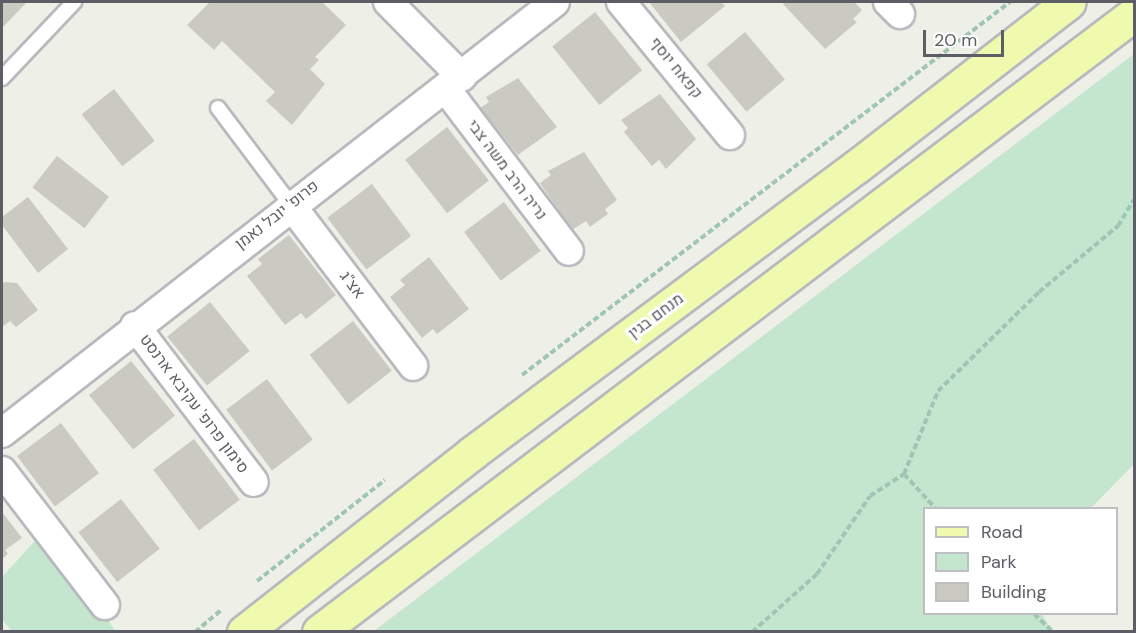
<!DOCTYPE html>
<html>
<head>
<meta charset="utf-8">
<style>
  body { margin:0 }
  #map { position:relative; width:1136px; height:633px; overflow:hidden; background:#eeefe6; font-family:"DM Sans",Heebo,sans-serif }
  div>[style] { position:absolute }
  [style*='--x'] { left:calc(var(--x)*1px); top:calc(var(--y)*1px); width:calc(var(--w)*1px); rotate:calc(var(--a)*1deg) }
  .green>* { inset:0; background:#c4e5ce }
  .building>* { inset:0; background:#cacac2; transform-origin:0 0 }
  .path>* { height:4px; margin-top:-2px; transform-origin:0; background:repeating-linear-gradient(90deg,#9ec5b5 0 6px,transparent 0 9px) }
  .roads { filter:drop-shadow(2px 0 #b8b8bf) drop-shadow(-2px 0 #b8b8bf) drop-shadow(0 2px #b8b8bf) drop-shadow(0 -2px #b8b8bf) }
  .lane>* { height:14px; margin:-7px; padding:0 7px; transform-origin:7px; border-radius:7px; background:#fff }
  .street>* { height:28px; margin:-14px; padding:0 14px; transform-origin:14px; border-radius:14px; background:#fff }
  .primary>* { height:33px; margin:-16.5px; padding:0 16.5px; transform-origin:16.5px; border-radius:16.5px; background:#f0faaf }
  span { translate:-50% -50%; white-space:nowrap; text-align:center; line-height:1.15; -webkit-text-stroke:6px #fff; paint-order:stroke }
  .street-label { font-size:16px; color:#5d5e65 }
  .frame { position:absolute; inset:0; border:3px solid #5d5e65; pointer-events:none }
  .legend { position:absolute; left:923px; top:507px; width:195px; height:108px; box-sizing:border-box; background:#fff; border:2px solid #bebfc1; margin:0; padding:8px 10px; list-style:none; font-size:18px; color:#5d5e65 }
  .legend li { display:flex; align-items:center; gap:12px; height:30px }
  .legend b { width:30px; border:2px solid #bebfc1 }
  .scale { position:absolute; left:923px; top:30px; width:81px; height:27px; box-sizing:border-box; border:3px solid #5d5e65; border-top:0; padding-left:8px; font-size:18px; line-height:21px; white-space:nowrap; color:#5d5e65; -webkit-text-stroke:4px #fff; paint-order:stroke }
</style>
</head>
<body>
<div id="map">
  <div class="green">
    <i style="clip-path:polygon(1134px 54px,1134px 464px,1091px 508px,924px 508px,924px 614px,1042px 614px,1052px 631px,374px 631px)"></i>
    <i style="clip-path:polygon(44px 531px,97px 601px,115px 631px,12px 631px,2px 620px,2px 577px)"></i>
  </div>
  <div class="building">
    <i style="clip-path:polygon(2px 2px,27px 2px,3px 27px,2px 26px)"></i>
    <i style="clip-path:polygon(210px 2px,322px 2px,346px 25px,315px 57px,319px 60px,310px 69px,325px 84px,292px 125px,266px 101px,275px 92px,222px 41px,214px 50px,187px 25px)"></i>
    <i style="clip-path:polygon(649px 2px,721px 2px,725px 6px,681px 42px)"></i>
    <i style="clip-path:polygon(785px 2px,854px 2px,862px 10px,853px 19px,857px 22px,825px 49px,783px 4px)"></i>
    <i style="left:595px;top:12px;width:75px;height:55px;rotate:51deg"></i>
    <i style="left:745px;top:32px;width:62px;height:50px;rotate:50deg"></i>
    <i style="clip-path:polygon(518px 78px,557px 127px,518px 155px,480px 108px,489px 102px,486px 97px)"></i>
    <i style="left:114px;top:89px;width:66px;height:41px;rotate:52deg"></i>
    <i style="clip-path:polygon(660px 94px,696px 139px,666px 169px,659px 160px,652px 166px,624px 132px,628px 128px,621px 120px)"></i>
    <i style="left:447px;top:127px;width:68px;height:53px;rotate:52deg"></i>
    <i style="clip-path:polygon(584px 152px,617px 200px,605px 209px,608px 214px,590px 227px,586px 221px,572px 230px,540px 183px,551px 175px,548px 171px)"></i>
    <i style="left:57px;top:156px;width:66px;height:40px;rotate:38deg"></i>
    <i style="left:372px;top:184px;width:65px;height:56px;rotate:53deg"></i>
    <i style="clip-path:polygon(28px 197px,68px 249px,38px 273px,2px 225px,2px 217px)"></i>
    <i style="left:504px;top:202px;width:61px;height:50px;rotate:53deg"></i>
    <i style="clip-path:polygon(289px 235px,336px 295px,306px 319px,301px 313px,285px 325px,247px 276px,262px 264px,258px 259px)"></i>
    <i style="clip-path:polygon(429px 257px,469px 309px,437px 334px,433px 329px,422px 338px,390px 297px,405px 285px,400px 280px)"></i>
    <i style="clip-path:polygon(2px 282px,17px 283px,38px 310px,16px 327px,10px 321px,2px 327px)"></i>
    <i style="left:210px;top:302px;width:63px;height:55px;rotate:51deg"></i>
    <i style="left:353px;top:321px;width:63px;height:55px;rotate:52deg"></i>
    <i style="left:131px;top:361px;width:70px;height:54px;rotate:51deg"></i>
    <i style="left:267px;top:379px;width:76px;height:51px;rotate:53deg"></i>
    <i style="left:61px;top:423px;width:63px;height:55px;rotate:53deg"></i>
    <i style="left:194px;top:439px;width:76px;height:51px;rotate:53deg"></i>
    <i style="left:121px;top:499px;width:63px;height:54px;rotate:52deg"></i>
    <i style="clip-path:polygon(2px 512px,22px 538px,5px 550px,8px 554px,2px 559px)"></i>
  </div>
  <div class="path">
    <i style="--x:522;--y:375;--w:614;--a:-37.39"></i>
    <i style="--x:904;--y:474;--w:46;--a:47.6"></i>
    <i style="--x:257;--y:581;--w:163;--a:-38.3"></i>
    <i style="--x:1034;--y:614;--w:26;--a:43"></i>
    <i style="--x:195;--y:632;--w:34;--a:-40"></i>
    <i style="--x:752;--y:632;--w:87;--a:-41.7"></i>
    <i style="--x:817;--y:574;--w:94;--a:-55.8"></i>
    <i style="--x:870;--y:496;--w:40;--a:-32.9"></i>
    <i style="--x:904;--y:474;--w:90;--a:-67.7"></i>
    <i style="--x:938;--y:391;--w:141;--a:-44.4"></i>
    <i style="--x:1039;--y:292;--w:103;--a:-39.9"></i>
    <i style="--x:1118;--y:226;--w:31;--a:-59"></i>
  </div>
  <div class="roads">
    <div class="lane">
      <i style="--x:2;--y:78;--w:105;--a:-46.5"></i>
      <i style="--x:218;--y:108;--w:121;--a:53"></i>
    </div>
    <div class="street">
      <i style="--x:388;--y:2;--w:105;--a:45.4"></i>
      <i style="--x:621;--y:2;--w:172;--a:50.7"></i>
      <i style="--x:888;--y:2;--w:17;--a:45"></i>
      <i style="--x:446;--y:89;--w:203;--a:52.8"></i>
      <i style="--x:291;--y:205;--w:202;--a:52.8"></i>
      <i style="--x:135;--y:326;--w:196;--a:52.7"></i>
      <i style="--x:2;--y:433;--w:701;--a:-37.93"></i>
      <i style="--x:2;--y:471;--w:169;--a:52.5"></i>
    </div>
    <div class="primary">
      <i style="--x:244;--y:632;--w:290;--a:-38.1"></i>
      <i style="--x:472;--y:453;--w:479;--a:-36.7"></i>
      <i style="--x:856;--y:167;--w:269;--a:-37.8"></i>
      <i style="--x:319;--y:632;--w:1023;--a:-37.17"></i>
    </div>
  </div>
  <div class="street-label">
    <span style="left:676px;top:68px;rotate:51deg">קפאח יוסף</span>
    <span style="left:507px;top:170px;rotate:53deg">נריה הרב משה צבי</span>
    <span style="left:277px;top:215px;rotate:-38deg">פרופ' יובל נאמן</span>
    <span style="left:352px;top:285px;rotate:53deg">אצ"ג</span>
    <span style="left:656px;top:316px;rotate:-37deg">מנחם בגין</span>
    <span style="left:194px;top:404px;rotate:53deg">סימון פרופ' עקיבא ארנסט</span>
  </div>
  <div class="frame"></div>
  <ul class="legend">
  <li><b style="height:8px;background:#f0faaf"></b>Road</li>
  <li><b style="height:16px;background:#c4e5ce"></b>Park</li>
  <li><b style="height:16px;background:#cacac2"></b>Building</li>
  </ul>
  <div class="scale">20 m</div>
</div>
</body>
</html>
